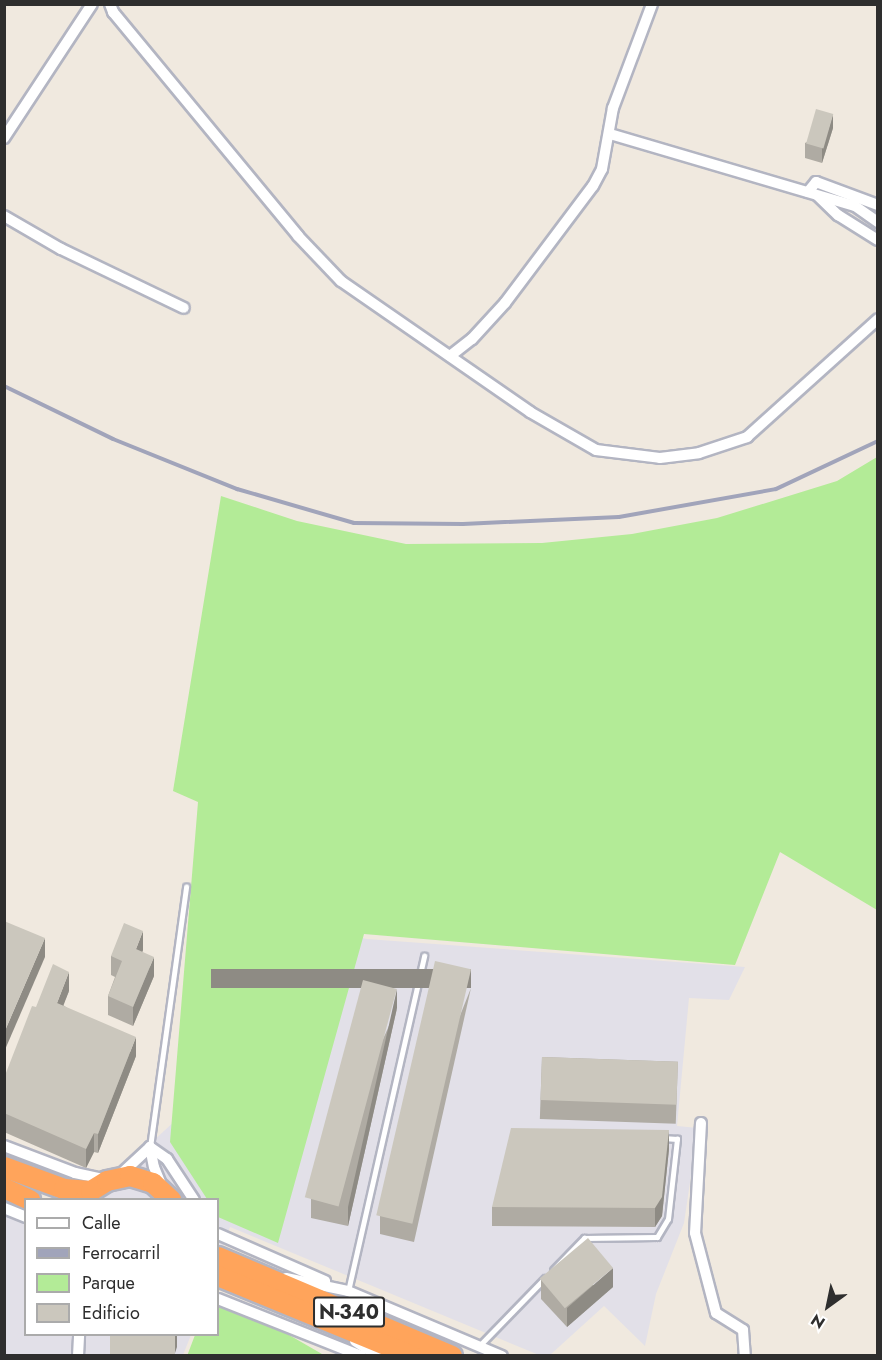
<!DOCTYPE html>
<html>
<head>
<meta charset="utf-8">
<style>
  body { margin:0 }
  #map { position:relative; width:882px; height:1360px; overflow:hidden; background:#f0e9df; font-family:Jost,sans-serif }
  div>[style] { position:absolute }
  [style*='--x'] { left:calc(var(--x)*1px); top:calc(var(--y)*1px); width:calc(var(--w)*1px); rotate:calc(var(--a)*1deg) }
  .industrial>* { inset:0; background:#e2e0e8 }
  .green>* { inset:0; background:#b3eb97 }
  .roads { filter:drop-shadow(2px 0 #b3b5c2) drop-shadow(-2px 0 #b3b5c2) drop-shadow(0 2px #b3b5c2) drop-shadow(0 -2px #b3b5c2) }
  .lane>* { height:5px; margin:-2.5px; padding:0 2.5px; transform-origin:2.5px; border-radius:2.5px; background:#fff }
  .street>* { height:10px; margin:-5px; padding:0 5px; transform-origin:5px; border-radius:5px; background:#fff }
  .highway>* { height:20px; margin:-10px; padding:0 10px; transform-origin:10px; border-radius:10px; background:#ffa45b }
  .rail>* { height:4px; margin:-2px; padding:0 2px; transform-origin:2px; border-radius:2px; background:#a1a4ba }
  .wall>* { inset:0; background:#afaba3; transform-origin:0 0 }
  .shaded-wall>* { inset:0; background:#8e8b84; transform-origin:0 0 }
  .building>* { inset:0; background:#cbc7bd; transform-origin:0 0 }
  span { translate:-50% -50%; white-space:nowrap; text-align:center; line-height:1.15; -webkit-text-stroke:5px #fff; paint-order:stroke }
  .shield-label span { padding:2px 4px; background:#fff; border:2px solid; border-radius:4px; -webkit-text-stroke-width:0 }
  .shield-label { font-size:20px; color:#2e2e2e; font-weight:700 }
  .frame { position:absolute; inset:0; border:6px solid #2e2e2e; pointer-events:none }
  .legend { position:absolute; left:24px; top:1198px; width:195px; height:138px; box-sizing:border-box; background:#fff; border:2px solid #ababab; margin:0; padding:8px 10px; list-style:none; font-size:18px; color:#2e2e2e }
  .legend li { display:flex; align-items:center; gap:12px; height:30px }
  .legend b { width:30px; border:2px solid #ababab }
  .north { position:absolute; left:798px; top:1276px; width:60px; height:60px; -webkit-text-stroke:4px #fff; paint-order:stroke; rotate:213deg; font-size:16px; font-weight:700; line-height:24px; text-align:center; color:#2e2e2e }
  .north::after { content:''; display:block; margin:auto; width:21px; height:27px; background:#2e2e2e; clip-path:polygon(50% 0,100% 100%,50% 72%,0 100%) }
</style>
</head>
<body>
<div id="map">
  <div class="industrial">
    <i style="clip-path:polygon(219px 908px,367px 939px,745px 967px,729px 1000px,689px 998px,677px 1126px,698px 1128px,684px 1223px,656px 1294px,645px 1346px,604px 1306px,550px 1355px,539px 1355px,230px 1227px,218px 1260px,218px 1200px,89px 1200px,177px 1119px)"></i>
    <i style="clip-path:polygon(4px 1208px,25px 1217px,26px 1334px,191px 1335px,183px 1355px,5px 1355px)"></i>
  </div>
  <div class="green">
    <i style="clip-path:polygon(877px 457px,877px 910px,780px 852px,735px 965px,364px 934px,278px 1243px,218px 1217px,218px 1200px,207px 1199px,170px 1142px,198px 802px,173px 791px,221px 496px,297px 521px,406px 544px,542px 543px,632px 534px,717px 518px,837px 481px)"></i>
    <i style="clip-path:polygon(218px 1294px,322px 1354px,327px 1355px,187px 1356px,195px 1335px,218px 1334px)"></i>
  </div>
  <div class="roads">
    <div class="lane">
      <i style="--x:150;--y:1147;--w:263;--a:-82.1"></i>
      <i style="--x:553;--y:1270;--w:45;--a:-45.9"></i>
      <i style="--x:584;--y:1238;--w:73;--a:-0.8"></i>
      <i style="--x:657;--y:1237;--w:21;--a:-59"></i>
      <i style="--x:668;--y:1219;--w:81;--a:-83.6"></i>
      <i style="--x:677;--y:1139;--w:14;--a:-176"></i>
      <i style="--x:348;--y:1291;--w:344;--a:-77.2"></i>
      <i style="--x:479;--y:1346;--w:95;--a:-45.9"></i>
    </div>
    <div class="street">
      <i style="--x:110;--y:4;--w:9;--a:69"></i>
      <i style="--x:113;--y:12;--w:291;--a:50.4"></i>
      <i style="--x:298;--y:236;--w:62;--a:46.3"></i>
      <i style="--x:341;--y:281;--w:230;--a:34.7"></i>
      <i style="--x:530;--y:412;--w:76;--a:29.9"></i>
      <i style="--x:596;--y:450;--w:64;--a:7.1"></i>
      <i style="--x:660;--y:458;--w:39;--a:-7"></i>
      <i style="--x:699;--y:453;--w:51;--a:-18.4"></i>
      <i style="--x:747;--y:437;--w:176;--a:-42"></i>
      <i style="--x:610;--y:134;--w:255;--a:16.4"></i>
      <i style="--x:855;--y:206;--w:28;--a:35"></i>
      <i style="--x:4;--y:138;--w:160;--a:-56.7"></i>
      <i style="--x:808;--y:192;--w:13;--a:-51"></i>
      <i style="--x:816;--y:182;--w:66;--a:20.4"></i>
      <i style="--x:818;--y:196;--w:28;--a:44"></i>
      <i style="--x:838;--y:215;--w:47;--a:32"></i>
      <i style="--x:4;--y:216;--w:66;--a:30.1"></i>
      <i style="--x:61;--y:249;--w:136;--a:25.6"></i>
      <i style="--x:450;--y:356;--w:28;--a:-38"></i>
      <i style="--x:472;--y:339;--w:49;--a:-47.5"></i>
      <i style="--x:505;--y:303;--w:146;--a:-53.1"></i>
      <i style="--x:593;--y:186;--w:19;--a:-62"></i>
      <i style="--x:602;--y:169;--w:62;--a:-79.8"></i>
      <i style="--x:613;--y:108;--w:111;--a:-69.4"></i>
      <i style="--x:701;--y:1123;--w:110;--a:93.1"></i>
      <i style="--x:695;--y:1233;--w:83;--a:75.3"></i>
      <i style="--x:716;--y:1313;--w:32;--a:32"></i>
      <i style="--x:743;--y:1330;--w:26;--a:86"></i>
      <i style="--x:4;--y:1146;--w:76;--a:20.8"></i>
      <i style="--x:75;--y:1173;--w:33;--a:12"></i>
      <i style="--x:150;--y:1147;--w:21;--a:35"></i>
      <i style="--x:167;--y:1159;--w:49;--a:56.6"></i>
      <i style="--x:150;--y:1147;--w:20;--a:79"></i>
      <i style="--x:154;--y:1167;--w:22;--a:68"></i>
      <i style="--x:120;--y:1175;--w:41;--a:-43"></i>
      <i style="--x:4;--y:1208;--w:24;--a:22"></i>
      <i style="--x:218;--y:1234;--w:117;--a:23.7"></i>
      <i style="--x:286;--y:1278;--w:63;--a:11.8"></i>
      <i style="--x:348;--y:1291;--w:167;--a:22.9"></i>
      <i style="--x:218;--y:1299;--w:154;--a:21.7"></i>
      <i style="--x:355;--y:1341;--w:27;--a:33"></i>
      <i style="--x:78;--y:1356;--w:22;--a:-87"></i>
    </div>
    <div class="highway">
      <i style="--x:4;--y:1167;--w:64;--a:20.1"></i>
      <i style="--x:64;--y:1189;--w:27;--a:4"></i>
      <i style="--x:4;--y:1188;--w:29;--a:25"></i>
      <i style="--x:85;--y:1200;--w:11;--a:-56"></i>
      <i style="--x:91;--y:1191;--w:19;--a:-32"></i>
      <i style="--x:107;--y:1181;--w:24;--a:-12"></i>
      <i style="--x:130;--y:1176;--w:24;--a:17"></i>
      <i style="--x:153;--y:1183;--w:25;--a:43"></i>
      <i style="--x:218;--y:1257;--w:254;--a:22.9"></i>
      <i style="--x:218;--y:1276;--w:210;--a:22.4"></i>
    </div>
  </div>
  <div class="rail">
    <i style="--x:4;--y:386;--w:121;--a:25.9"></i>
    <i style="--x:113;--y:439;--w:134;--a:22"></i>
    <i style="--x:237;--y:489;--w:122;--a:16.2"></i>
    <i style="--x:354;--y:523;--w:109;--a:0.5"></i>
    <i style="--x:463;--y:524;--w:156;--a:-2.6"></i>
    <i style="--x:619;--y:517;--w:159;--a:-10.1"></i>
    <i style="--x:776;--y:489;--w:113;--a:-25.2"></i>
  </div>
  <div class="wall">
    <i style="clip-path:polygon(833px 128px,822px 163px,805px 158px,805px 143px)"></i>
    <i style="clip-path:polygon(143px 950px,142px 952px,154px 976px,133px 1026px,108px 1015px,108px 996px,115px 977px,111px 975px,111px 956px)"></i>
    <i style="clip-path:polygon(471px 988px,414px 1242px,380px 1234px,380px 1216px)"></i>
    <i style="clip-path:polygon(69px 991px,63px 1005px,136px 1056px,98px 1153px,94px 1152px,86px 1168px,4px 1132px,4px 1078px)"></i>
    <i style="clip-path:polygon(397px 1008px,348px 1226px,311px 1218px,311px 1199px)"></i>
    <i style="left:542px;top:1057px;width:136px;height:62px;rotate:2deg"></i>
    <i style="clip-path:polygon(669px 1149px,662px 1216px,655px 1227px,492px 1226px,492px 1207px)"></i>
    <i style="clip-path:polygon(541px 1280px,613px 1287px,567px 1327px,541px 1299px)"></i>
  </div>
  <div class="shaded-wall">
    <i style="clip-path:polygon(833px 114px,833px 128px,822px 163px,822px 149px)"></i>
    <i style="clip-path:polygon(143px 931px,143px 950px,136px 968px,136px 949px)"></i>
    <i style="clip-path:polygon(45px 938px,45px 957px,4px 1052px,4px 1033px)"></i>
    <i style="clip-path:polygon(154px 957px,154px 976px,133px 1026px,133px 1007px)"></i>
    <i style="left:471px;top:969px;width:19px;height:260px;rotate:90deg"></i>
    <i style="clip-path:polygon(69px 972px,69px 991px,57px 1022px,57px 1003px)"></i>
    <i style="clip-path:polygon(397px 989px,397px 1008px,348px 1226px,348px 1207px)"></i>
    <i style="clip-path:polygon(136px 1037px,136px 1056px,98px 1153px,98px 1134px)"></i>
    <i style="clip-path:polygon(669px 1130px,669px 1149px,662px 1216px,655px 1227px,655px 1208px)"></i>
    <i style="clip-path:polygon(94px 1133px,94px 1152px,86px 1168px,86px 1149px)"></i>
    <i style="clip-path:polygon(613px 1268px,613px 1287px,567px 1327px,567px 1308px)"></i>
    <i style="clip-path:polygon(175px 1335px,177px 1335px,177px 1347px,174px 1356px,168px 1356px)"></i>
  </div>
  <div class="building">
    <i style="left:816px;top:109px;width:18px;height:36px;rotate:16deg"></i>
    <i style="clip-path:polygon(4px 921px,45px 938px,4px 1033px)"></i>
    <i style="clip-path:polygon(124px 923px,143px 931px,136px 949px,154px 957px,133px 1007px,108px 996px,122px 961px,111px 956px)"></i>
    <i style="left:435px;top:961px;width:37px;height:261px;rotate:13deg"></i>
    <i style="clip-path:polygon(53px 964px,69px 972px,57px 1003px,136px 1037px,98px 1134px,94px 1133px,86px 1149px,4px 1113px,4px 1078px,32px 1006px,36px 1007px)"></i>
    <i style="left:363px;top:980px;width:35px;height:225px;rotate:15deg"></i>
    <i style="left:542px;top:1057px;width:136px;height:43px;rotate:2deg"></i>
    <i style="clip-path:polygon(511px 1128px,669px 1130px,662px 1197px,655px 1208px,492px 1207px)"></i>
    <i style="left:588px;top:1238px;width:39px;height:63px;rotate:50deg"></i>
    <i style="left:110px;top:1335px;width:65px;height:21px"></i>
  </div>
  <div class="shield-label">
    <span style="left:349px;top:1312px">N-340</span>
  </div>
  <div class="frame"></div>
  <ul class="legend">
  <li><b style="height:8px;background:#fff"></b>Calle</li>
  <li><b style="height:8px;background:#a1a4ba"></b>Ferrocarril</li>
  <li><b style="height:16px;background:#b3eb97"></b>Parque</li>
  <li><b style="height:16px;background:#cbc7bd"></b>Edificio</li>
  </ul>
  <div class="north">N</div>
</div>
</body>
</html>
